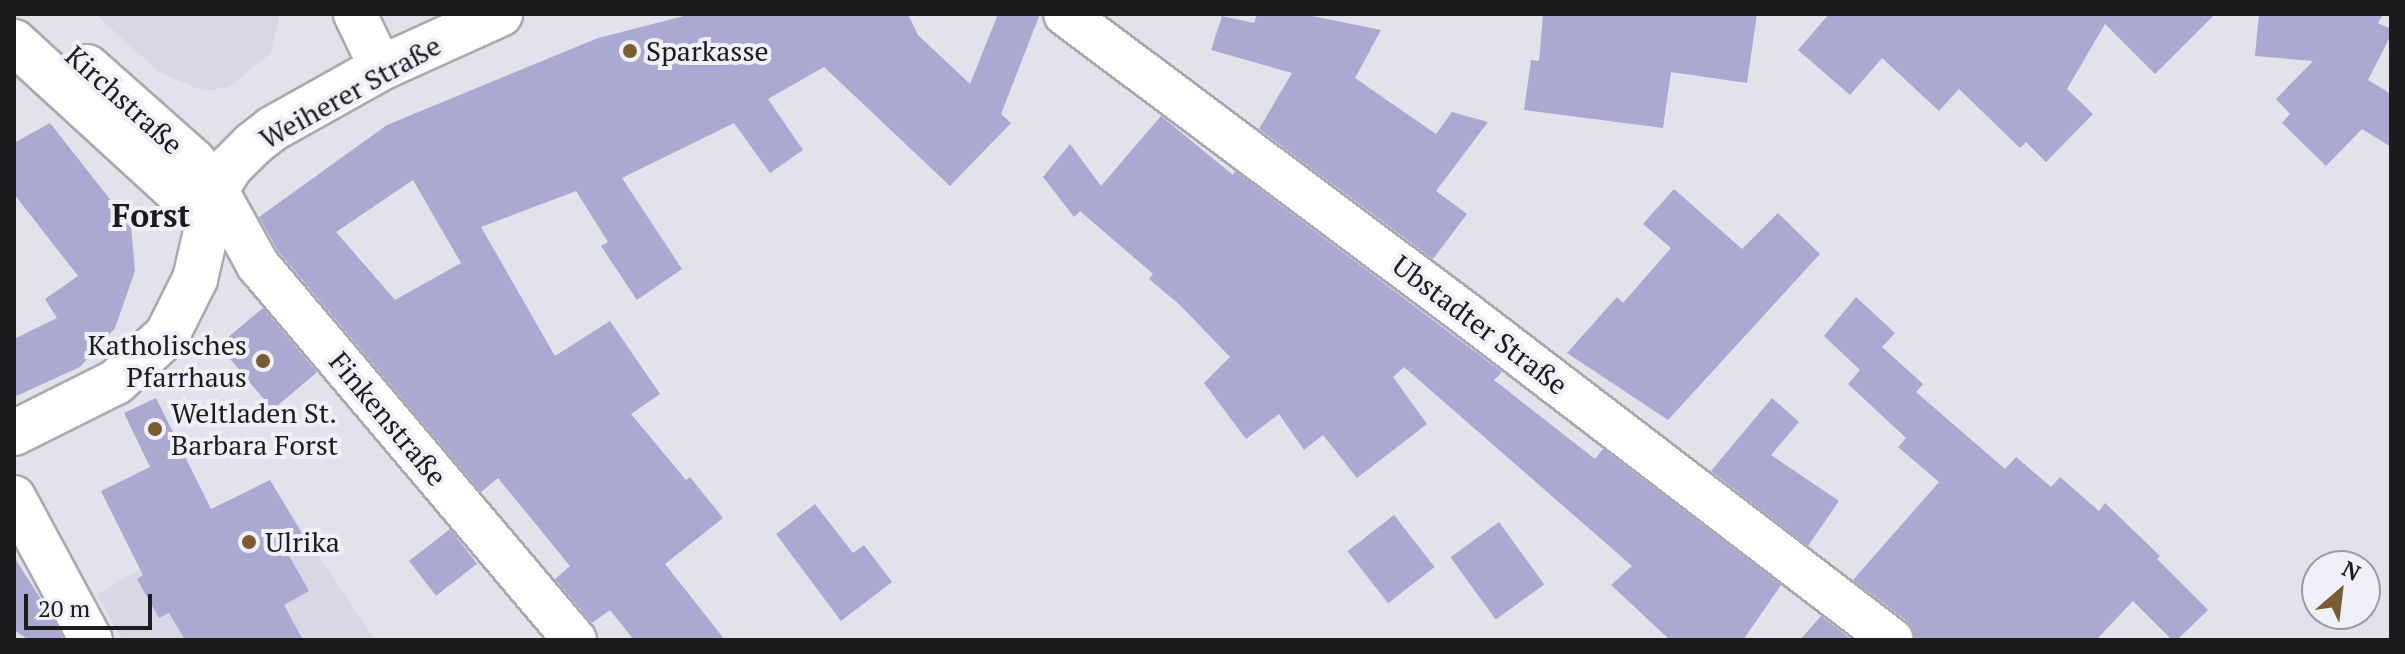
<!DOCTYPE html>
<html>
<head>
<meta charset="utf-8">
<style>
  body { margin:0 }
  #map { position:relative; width:2405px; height:654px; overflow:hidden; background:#e2e3ea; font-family:"PT Serif",serif }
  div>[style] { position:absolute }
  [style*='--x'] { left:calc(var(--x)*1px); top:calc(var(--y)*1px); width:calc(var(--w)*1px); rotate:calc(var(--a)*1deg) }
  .built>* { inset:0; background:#d7d7e6 }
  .building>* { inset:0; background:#a9a9d1; transform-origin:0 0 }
  .roads { filter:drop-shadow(2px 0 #a9aab1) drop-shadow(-2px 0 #a9aab1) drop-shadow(0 2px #a9aab1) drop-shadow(0 -2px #a9aab1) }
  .street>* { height:42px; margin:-21px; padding:0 21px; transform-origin:21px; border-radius:21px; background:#fff }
  .secondary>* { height:44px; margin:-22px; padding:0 22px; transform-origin:22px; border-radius:22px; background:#fff }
  .dots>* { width:22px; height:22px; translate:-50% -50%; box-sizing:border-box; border:4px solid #f0f0f8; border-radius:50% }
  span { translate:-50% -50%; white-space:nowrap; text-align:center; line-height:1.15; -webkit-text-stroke:8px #f0f0f8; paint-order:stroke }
  .poi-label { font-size:28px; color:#1c1c1f }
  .left { translate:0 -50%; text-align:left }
  .right { translate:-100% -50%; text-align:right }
  .street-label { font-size:28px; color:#1c1c1f }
  .quarter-label { font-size:32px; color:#1c1c1f; font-weight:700 }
  .frame { position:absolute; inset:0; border:16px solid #1c1c1f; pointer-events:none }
  .north { position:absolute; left:2301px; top:550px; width:80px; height:80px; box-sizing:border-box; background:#f0f0f8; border:2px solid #9b9ba1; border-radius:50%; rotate:28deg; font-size:22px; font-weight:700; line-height:32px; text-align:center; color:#1c1c1f }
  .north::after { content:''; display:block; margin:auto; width:28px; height:36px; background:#7b5c31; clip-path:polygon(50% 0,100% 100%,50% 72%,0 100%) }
  .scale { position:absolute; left:24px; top:594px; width:128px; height:36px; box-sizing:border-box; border:4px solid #1c1c1f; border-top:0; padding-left:10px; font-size:24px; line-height:28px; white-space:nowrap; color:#1c1c1f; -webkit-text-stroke:6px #f0f0f8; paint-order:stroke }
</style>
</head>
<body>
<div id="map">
  <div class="built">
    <i style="clip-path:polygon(95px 14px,280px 14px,271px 53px,229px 87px,203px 91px,159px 72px)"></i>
    <i style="clip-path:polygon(276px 491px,375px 640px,122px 640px,97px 594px)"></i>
  </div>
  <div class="building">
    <i style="clip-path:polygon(evenodd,692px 14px,908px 14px,918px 35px,970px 84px,998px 14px,1040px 14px,1001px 114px,1011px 123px,950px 186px,824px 67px,768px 99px,803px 150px,770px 173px,734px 123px,622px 178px,682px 269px,637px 300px,601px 246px,608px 242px,576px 191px,481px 227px,555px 356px,610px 321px,660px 394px,631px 414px,686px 480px,690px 477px,723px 518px,665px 564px,725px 640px,634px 640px,610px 610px,592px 623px,555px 579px,570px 566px,498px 478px,481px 492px,278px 251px,259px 217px,387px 125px,598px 38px,692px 14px,413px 180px,461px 263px,395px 300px,336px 232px,413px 180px)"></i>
    <i style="clip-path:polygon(1257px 14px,1302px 14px,1381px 30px,1355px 78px,1436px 134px,1452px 112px,1488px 122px,1436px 191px,1467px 214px,1433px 259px,1259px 129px,1292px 73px,1211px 50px,1222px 16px,1254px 23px)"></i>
    <i style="clip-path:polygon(1543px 14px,1757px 14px,1747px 83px,1671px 72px,1663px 128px,1524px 110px,1531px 60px,1539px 61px)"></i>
    <i style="clip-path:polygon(1829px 14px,2215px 14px,2155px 74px,2105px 24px,2067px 89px,2093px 114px,2046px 162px,2026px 142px,2020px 148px,1959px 89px,1939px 111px,1882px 58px,1850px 95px,1798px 50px)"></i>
    <i style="clip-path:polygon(2259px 14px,2383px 14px,2378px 23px,2391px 29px,2391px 35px,2368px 80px,2391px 94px,2391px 147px,2362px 129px,2326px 166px,2282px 123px,2290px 114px,2276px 99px,2313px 61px,2255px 56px)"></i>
    <i style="clip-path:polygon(1161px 116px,1233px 175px,1235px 171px,1502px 372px,1494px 380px,1595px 459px,1603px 449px,1781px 585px,1743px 640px,1670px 640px,1611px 585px,1632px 566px,1404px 367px,1393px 377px,1427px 424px,1357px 478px,1323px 435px,1304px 450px,1279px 414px,1246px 439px,1204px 383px,1230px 357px,1180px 305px,1149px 279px,1153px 274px,1080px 211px,1074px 217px,1043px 177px,1070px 144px,1101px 186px)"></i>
    <i style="clip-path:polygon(50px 123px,131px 226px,135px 271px,115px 328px,80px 367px,14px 397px,14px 339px,57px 318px,45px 299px,78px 276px,14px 194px,14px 143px)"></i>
    <i style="clip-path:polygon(1674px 189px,1742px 249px,1778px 213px,1820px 254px,1668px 420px,1567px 353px,1617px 297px,1623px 303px,1671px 248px,1643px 224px)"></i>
    <i style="clip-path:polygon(1856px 297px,1895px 333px,1882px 347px,1923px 384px,1916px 392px,2005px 469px,2016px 457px,2051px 487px,2060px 477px,2099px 511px,2105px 503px,2160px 556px,2157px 559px,2208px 610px,2177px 640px,2172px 640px,2133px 601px,2096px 640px,1915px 640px,1907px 621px,1853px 580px,1939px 482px,1898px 447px,1906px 438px,1848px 384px,1860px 370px,1824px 336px)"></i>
    <i style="left:263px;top:308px;width:84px;height:58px;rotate:50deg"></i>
    <i style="clip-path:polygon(156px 398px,211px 509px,270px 480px,304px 537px,284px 547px,309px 591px,284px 605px,303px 640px,185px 640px,169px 613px,159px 618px,137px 579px,143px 575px,101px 491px,150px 467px,124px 413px)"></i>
    <i style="clip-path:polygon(1772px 398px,1799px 422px,1771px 455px,1839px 501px,1808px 546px,1711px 471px)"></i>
    <i style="clip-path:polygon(815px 504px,853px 553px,864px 545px,892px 582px,841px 621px,776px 534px)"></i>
    <i style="left:1394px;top:515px;width:66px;height:59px;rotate:52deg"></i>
    <i style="left:1499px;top:522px;width:77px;height:60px;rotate:54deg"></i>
    <i style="left:450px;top:529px;width:44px;height:52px;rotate:52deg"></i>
    <i style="clip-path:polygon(14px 557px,49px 612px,64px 640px,29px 640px,14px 630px)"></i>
    <i style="clip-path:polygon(1821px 616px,1852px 640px,1800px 640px)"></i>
  </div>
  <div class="roads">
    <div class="street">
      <i style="--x:355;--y:14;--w:60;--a:64.3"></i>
      <i style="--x:1065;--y:14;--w:496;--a:36.8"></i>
      <i style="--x:1462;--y:311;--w:541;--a:37.42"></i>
      <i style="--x:216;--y:189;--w:87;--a:61.1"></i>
      <i style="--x:258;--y:265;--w:491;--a:49.8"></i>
      <i style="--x:14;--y:497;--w:162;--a:61.7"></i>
    </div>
    <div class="secondary">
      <i style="--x:14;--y:42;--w:260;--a:42.5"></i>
      <i style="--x:87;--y:67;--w:142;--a:41.6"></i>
      <i style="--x:193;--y:161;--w:36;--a:51"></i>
      <i style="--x:14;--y:433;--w:114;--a:-26.6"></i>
      <i style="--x:116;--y:382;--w:69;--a:-42.7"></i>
      <i style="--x:167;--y:335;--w:63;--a:-63.4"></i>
      <i style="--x:195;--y:279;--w:92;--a:-76.9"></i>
      <i style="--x:216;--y:189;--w:27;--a:-57"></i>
      <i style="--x:231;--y:166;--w:31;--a:-45"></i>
      <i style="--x:253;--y:144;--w:24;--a:-38"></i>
      <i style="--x:272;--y:129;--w:125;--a:-29.2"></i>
      <i style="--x:381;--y:68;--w:131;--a:-24.4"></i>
    </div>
  </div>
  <div class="dots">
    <i style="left:630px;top:51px;background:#7b5c31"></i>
    <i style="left:263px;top:361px;background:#7b5c31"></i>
    <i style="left:155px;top:429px;background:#7b5c31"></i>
    <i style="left:249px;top:542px;background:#7b5c31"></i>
  </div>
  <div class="poi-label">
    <span class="left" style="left:646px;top:51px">Sparkasse</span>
    <span class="right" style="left:247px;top:361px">Katholisches<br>Pfarrhaus</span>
    <span class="left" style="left:171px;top:429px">Weltladen St.<br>Barbara Forst</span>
    <span class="left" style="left:265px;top:542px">Ulrika</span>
  </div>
  <div class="street-label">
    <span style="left:350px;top:92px;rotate:-29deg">Weiherer Straße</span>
    <span style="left:124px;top:100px;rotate:42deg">Kirchstraße</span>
    <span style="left:1480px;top:325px;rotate:37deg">Ubstadter Straße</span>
    <span style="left:388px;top:419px;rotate:50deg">Finkenstraße</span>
  </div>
  <div class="quarter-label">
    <span style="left:151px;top:215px">Forst</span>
  </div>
  <div class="frame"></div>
  <div class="north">N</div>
  <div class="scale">20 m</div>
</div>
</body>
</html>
